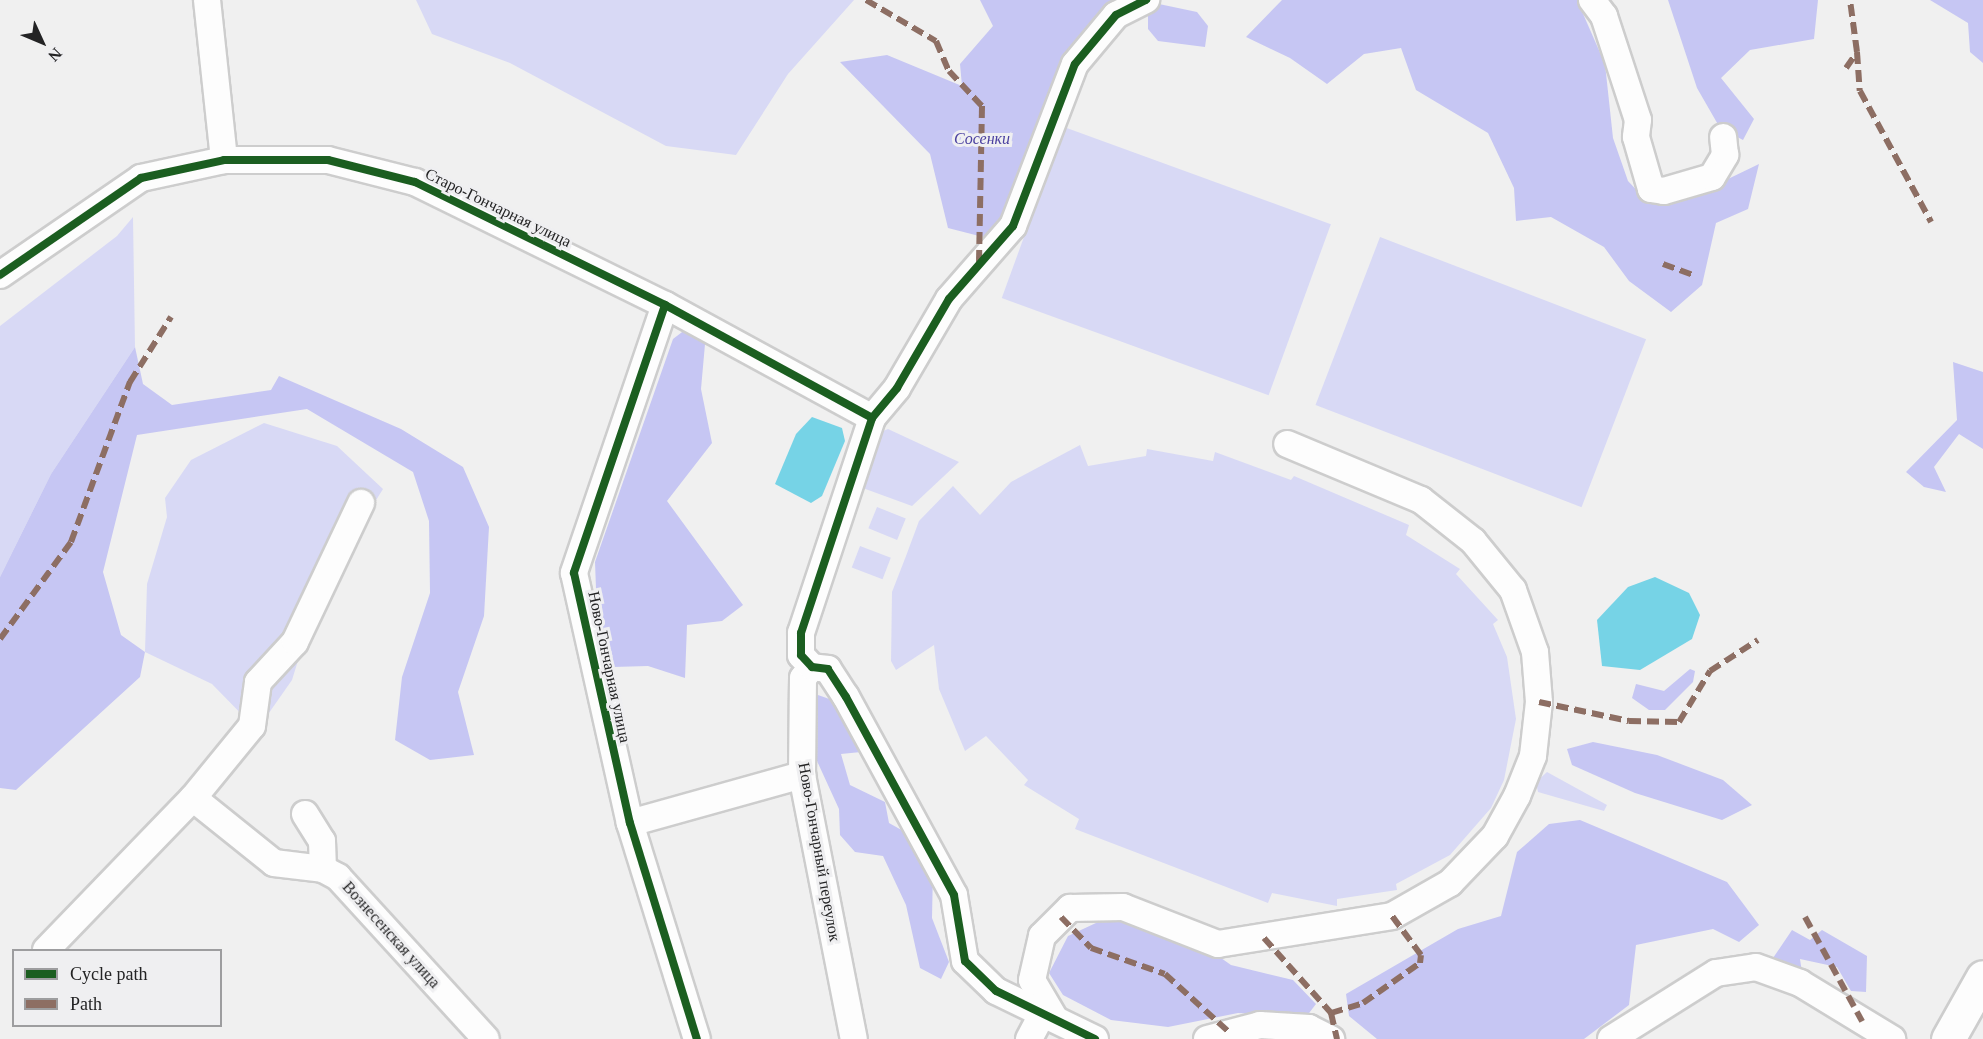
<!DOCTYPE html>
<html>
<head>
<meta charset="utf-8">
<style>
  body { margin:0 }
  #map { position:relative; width:1983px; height:1039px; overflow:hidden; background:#f0f0f0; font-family:"Times New Roman",serif }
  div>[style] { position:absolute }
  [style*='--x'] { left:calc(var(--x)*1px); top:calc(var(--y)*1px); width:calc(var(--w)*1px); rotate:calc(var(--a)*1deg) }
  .green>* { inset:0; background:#d8d9f5; transform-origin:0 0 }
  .forest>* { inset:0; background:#c6c6f3 }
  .water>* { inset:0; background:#76d3e6 }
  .roads { filter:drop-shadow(2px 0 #cdcdcd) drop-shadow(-2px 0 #cdcdcd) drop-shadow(0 2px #cdcdcd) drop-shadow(0 -2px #cdcdcd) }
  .minor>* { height:26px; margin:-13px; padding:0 13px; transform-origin:13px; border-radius:13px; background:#fdfdfd }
  .major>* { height:33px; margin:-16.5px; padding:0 16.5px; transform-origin:16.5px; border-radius:16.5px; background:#fdfdfd }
  .quiet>* { height:6px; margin-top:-3px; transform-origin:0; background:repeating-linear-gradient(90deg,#8d6e63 0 12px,transparent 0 18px) }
  .cycleway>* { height:8px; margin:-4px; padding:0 4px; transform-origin:4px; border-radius:4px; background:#1b5e20 }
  span { translate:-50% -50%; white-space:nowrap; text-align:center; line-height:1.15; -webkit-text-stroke:6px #efeff1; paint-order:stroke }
  .park-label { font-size:16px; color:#4b41a0; font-style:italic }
  .street-label { font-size:16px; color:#232324 }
  .legend { position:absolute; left:12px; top:949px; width:210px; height:78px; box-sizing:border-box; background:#efeff1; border:2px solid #9d9d9f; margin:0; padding:8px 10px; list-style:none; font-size:18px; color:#232324 }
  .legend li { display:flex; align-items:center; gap:12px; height:30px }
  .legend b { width:30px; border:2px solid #9d9d9f }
  .north { position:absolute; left:12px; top:12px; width:60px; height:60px; -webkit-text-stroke:4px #efeff1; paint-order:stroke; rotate:134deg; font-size:16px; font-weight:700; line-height:24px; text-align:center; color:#232324 }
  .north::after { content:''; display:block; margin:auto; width:21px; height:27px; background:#232324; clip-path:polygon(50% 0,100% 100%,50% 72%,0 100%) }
</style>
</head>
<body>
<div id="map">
  <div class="green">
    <i style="clip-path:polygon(416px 0,854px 0,788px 74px,736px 155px,666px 146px,510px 63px,432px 34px)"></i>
    <i style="left:1064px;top:127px;width:284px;height:182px;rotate:20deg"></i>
    <i style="clip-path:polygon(133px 217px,135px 347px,51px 474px,0 577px,0 326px,117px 236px)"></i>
    <i style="left:1380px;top:237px;width:285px;height:180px;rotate:21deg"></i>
    <i style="clip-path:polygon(264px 423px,337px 446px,383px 489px,320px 590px,292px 680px,257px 730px,212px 684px,145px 652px,147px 584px,167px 517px,165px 498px,191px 460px)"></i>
    <i style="clip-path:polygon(888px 429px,959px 462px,912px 506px,860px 487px,876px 434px)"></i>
    <i style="clip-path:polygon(1080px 445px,1088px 466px,1146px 456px,1147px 449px,1213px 461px,1215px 452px,1291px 480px,1294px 476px,1409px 525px,1406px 535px,1460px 569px,1456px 574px,1498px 620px,1493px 624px,1507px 657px,1516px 719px,1504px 780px,1491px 808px,1450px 855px,1396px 884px,1397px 890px,1337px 899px,1337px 906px,1272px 893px,1268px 903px,1075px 829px,1079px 819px,1024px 785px,1028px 780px,986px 736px,965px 751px,939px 689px,934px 645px,896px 670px,891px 661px,892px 592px,906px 556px,919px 521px,953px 486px,980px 515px,1011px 482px)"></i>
    <i style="left:877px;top:507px;width:31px;height:23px;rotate:22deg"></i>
    <i style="left:860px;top:546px;width:33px;height:23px;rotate:21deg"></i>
    <i style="clip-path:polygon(1547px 772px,1607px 805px,1604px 811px,1538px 792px,1536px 782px)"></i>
  </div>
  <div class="forest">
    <i style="clip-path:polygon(980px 0,1120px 0,1081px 34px,1028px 175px,987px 238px,948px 228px,930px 154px,840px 62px,887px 55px,962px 86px,960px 64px,993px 26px)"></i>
    <i style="clip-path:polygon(1282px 0,1577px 0,1605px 64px,1613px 138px,1628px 181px,1644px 198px,1699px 193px,1759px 164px,1748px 209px,1716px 223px,1702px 285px,1671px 312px,1629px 281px,1604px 247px,1551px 217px,1516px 221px,1514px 188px,1488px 133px,1416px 90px,1401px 48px,1364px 54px,1327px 84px,1290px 58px,1246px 37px)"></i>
    <i style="clip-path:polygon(1668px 0,1818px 0,1814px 39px,1750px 50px,1721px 78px,1754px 119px,1743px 140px,1720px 128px,1697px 88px)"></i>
    <i style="clip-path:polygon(1930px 0,1983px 0,1983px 63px,1970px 52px,1968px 23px)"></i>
    <i style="clip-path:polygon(1159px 4px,1197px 12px,1208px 26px,1205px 47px,1158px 41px,1148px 29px,1148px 14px)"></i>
    <i style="clip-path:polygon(690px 326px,706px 333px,701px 389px,712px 443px,667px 501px,743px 605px,722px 621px,687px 625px,685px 678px,648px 666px,613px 667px,597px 616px,595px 562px,673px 339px)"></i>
    <i style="clip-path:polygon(135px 347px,143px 384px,172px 405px,271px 390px,279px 376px,401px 429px,463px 467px,489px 527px,484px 616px,458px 692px,474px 755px,430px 760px,395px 740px,402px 677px,430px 593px,429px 521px,413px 472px,307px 409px,137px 435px,103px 572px,121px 635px,145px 652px,140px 677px,16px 790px,0 788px,0 577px,51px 474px)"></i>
    <i style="clip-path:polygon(1953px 362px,1983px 372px,1983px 449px,1959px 434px,1934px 467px,1946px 492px,1924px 487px,1906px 472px,1957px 420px)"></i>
    <i style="clip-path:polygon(1690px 669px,1695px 671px,1693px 682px,1665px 710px,1649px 710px,1632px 698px,1636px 684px,1664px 691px)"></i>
    <i style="clip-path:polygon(818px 695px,835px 701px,861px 752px,841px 754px,850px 785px,885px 802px,889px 823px,914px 837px,933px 870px,932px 918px,949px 962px,941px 979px,920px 968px,906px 905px,883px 856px,855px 852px,840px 835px,839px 809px,817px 761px)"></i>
    <i style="clip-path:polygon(1593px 742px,1657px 755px,1723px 780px,1752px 805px,1722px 820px,1635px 793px,1572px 765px,1567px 749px)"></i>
    <i style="clip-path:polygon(1580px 820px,1727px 882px,1759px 925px,1739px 942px,1713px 929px,1636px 945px,1629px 1005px,1584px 1039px,1377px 1039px,1349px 1016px,1346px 994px,1458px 929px,1501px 916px,1517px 852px,1549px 824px)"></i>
    <i style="clip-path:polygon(1111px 916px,1201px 944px,1231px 965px,1293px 980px,1316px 1004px,1306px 1017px,1238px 1013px,1168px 1027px,1111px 1020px,1063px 995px,1049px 973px,1068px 936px)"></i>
    <i style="clip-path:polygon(1792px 930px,1810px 940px,1822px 930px,1867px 956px,1866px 992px,1851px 991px,1837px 967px,1800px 959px,1803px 979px,1785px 973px,1773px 958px)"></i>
  </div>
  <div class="water">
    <i style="clip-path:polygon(812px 417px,842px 428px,845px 441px,822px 496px,811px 503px,775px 484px,796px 434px)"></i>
    <i style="clip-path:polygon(1655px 577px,1689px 593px,1700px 615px,1692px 639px,1640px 670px,1602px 666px,1597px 620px,1628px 587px)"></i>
  </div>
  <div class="roads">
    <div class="minor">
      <i style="--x:207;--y:0;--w:161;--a:83.9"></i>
      <i style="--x:1592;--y:0;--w:20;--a:53"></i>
      <i style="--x:1604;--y:16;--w:109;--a:71.9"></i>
      <i style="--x:1638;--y:120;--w:17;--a:97"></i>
      <i style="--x:1636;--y:137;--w:54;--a:73.9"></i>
      <i style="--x:1651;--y:189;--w:13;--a:9"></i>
      <i style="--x:1664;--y:191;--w:50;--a:-16.3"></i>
      <i style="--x:1712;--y:177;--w:26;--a:-59"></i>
      <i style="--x:1725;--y:155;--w:18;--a:-96"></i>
      <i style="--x:0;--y:275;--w:171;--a:-34.5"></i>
      <i style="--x:141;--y:178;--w:85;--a:-12.2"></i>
      <i style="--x:224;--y:160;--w:104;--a:0"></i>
      <i style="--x:328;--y:160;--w:90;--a:14.2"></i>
      <i style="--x:415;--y:182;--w:279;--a:26.2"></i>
      <i style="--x:665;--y:305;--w:236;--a:28.6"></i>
      <i style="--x:665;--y:305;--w:283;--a:108.8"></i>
      <i style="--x:574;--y:573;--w:256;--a:77.4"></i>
      <i style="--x:630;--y:823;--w:226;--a:72.8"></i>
      <i style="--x:812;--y:667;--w:14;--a:129"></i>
      <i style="--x:803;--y:678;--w:97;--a:90.6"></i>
      <i style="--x:802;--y:775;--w:269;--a:78.9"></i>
      <i style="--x:193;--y:798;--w:104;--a:38.7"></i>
      <i style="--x:274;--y:863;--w:49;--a:7"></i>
      <i style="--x:323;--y:869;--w:17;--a:28"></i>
      <i style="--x:338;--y:877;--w:219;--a:47.6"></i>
      <i style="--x:305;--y:814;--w:32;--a:58"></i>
      <i style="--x:322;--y:841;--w:28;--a:88"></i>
      <i style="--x:630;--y:823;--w:179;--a:-15.6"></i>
      <i style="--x:46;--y:950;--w:211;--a:-46"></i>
      <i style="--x:193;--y:798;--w:93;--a:-50.7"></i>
      <i style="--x:252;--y:726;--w:44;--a:-82.2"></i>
      <i style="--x:258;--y:682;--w:54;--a:-47.2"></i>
      <i style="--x:295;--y:642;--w:154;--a:-64.6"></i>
      <i style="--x:1055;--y:1019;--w:45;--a:-120.5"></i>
      <i style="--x:1032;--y:980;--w:45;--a:-77.2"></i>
      <i style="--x:1042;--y:936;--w:40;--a:-45"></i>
      <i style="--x:1070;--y:908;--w:53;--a:-1.1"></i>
      <i style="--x:1123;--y:907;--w:102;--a:21.3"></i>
      <i style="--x:1218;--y:944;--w:176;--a:-9.1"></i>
      <i style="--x:1392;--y:916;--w:67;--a:-29.6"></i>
      <i style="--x:1450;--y:883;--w:65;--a:-46.2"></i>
      <i style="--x:1495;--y:836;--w:46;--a:-61.2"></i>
      <i style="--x:1517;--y:796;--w:43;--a:-68.2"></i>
      <i style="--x:1533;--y:756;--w:54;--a:-83.7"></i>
      <i style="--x:1539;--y:702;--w:50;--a:-94.6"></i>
      <i style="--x:1535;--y:652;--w:66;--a:-109.5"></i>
      <i style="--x:1513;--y:590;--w:63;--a:-129.2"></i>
      <i style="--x:1473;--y:541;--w:66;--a:-141.7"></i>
      <i style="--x:1421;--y:500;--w:145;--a:-157.3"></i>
      <i style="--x:1029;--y:1039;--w:30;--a:-62"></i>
      <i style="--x:1095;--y:1039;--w:110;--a:-154.1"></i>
      <i style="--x:996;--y:991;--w:43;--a:-135.9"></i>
      <i style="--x:965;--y:961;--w:67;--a:-99.5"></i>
      <i style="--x:954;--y:895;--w:226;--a:-118.6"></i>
      <i style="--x:846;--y:697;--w:33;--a:-123"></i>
      <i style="--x:828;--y:669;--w:16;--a:-173"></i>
      <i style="--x:812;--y:667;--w:16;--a:-133"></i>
      <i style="--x:801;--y:655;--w:22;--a:-90"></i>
      <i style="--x:801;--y:633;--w:226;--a:-71.7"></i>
      <i style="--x:872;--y:418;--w:39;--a:-50"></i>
      <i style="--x:897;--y:388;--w:103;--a:-59.7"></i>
      <i style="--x:949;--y:299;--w:97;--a:-48.8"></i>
      <i style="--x:1013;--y:226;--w:173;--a:-69.1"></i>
      <i style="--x:1075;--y:64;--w:64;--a:-50.1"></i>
      <i style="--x:1116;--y:15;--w:34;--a:-27"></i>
      <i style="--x:1207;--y:1039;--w:55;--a:-14.8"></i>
      <i style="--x:1260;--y:1025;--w:49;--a:3.5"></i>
      <i style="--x:1309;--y:1028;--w:25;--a:27"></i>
      <i style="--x:1611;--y:1039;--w:124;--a:-32.2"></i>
      <i style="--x:1716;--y:973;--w:40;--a:-8.5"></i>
      <i style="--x:1756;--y:967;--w:47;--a:20"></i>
      <i style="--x:1800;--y:983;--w:108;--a:31.3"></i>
    </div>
    <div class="major">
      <i style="--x:1948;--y:1039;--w:71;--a:-60.6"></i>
    </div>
  </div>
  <div class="quiet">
    <i style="--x:866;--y:0;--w:81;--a:30.4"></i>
    <i style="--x:936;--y:41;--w:33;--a:67"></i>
    <i style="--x:949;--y:71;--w:48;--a:46.7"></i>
    <i style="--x:982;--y:106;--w:158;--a:91.1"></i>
    <i style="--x:1857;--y:52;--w:39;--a:86"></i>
    <i style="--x:1860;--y:91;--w:149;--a:61.5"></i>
    <i style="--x:1846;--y:68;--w:19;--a:-55"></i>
    <i style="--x:1857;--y:52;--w:52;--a:-97.7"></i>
    <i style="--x:1663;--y:264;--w:35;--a:20"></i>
    <i style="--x:0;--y:639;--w:120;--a:-53.8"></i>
    <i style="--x:71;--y:542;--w:171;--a:-69.8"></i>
    <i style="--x:130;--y:382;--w:77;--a:-57.8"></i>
    <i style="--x:1539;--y:702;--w:92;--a:11.9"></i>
    <i style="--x:1629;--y:721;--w:50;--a:1.1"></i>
    <i style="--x:1679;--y:722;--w:60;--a:-58.7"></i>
    <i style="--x:1710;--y:671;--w:57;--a:-32.9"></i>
    <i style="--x:1061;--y:917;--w:43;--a:45.9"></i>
    <i style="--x:1091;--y:948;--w:78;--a:19.4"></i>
    <i style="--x:1165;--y:974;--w:88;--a:42.2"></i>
    <i style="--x:1805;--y:917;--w:119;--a:61.3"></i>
    <i style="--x:1264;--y:938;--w:101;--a:48.2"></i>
    <i style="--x:1331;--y:1013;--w:27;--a:77"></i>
    <i style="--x:1331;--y:1013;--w:34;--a:-17"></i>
    <i style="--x:1363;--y:1003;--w:70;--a:-35.1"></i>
    <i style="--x:1420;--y:963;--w:8;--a:-83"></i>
    <i style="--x:1421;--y:955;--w:49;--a:-126.6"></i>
  </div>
  <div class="cycleway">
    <i style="--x:0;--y:275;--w:171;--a:-34.5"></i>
    <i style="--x:141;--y:178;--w:85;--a:-12.2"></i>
    <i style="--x:224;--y:160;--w:104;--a:0"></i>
    <i style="--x:328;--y:160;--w:90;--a:14.2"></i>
    <i style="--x:415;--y:182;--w:279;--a:26.2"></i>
    <i style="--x:665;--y:305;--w:236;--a:28.6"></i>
    <i style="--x:665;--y:305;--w:283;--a:108.8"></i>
    <i style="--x:574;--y:573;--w:256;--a:77.4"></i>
    <i style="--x:630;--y:823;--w:226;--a:72.8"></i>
    <i style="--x:1095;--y:1039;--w:110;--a:-154.1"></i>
    <i style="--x:996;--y:991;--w:43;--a:-135.9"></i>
    <i style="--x:965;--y:961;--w:67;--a:-99.5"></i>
    <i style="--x:954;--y:895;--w:226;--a:-118.6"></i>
    <i style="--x:846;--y:697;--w:33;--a:-123"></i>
    <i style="--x:828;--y:669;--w:16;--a:-173"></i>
    <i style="--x:812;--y:667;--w:16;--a:-133"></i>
    <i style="--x:801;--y:655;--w:22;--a:-90"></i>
    <i style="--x:801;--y:633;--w:226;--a:-71.7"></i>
    <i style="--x:872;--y:418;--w:39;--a:-50"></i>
    <i style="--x:897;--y:388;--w:103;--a:-59.7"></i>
    <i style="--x:949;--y:299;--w:97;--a:-48.8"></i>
    <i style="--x:1013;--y:226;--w:173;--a:-69.1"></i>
    <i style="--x:1075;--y:64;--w:64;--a:-50.1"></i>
    <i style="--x:1116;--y:15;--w:34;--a:-27"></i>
  </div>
  <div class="park-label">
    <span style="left:982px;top:139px">Сосенки</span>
  </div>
  <div class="street-label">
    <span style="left:498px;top:208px;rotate:26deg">Старо-Гончарная улица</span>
    <span style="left:609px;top:667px;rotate:78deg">Ново-Гончарная улица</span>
    <span style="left:819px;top:852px;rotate:80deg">Ново-Гончарный переулок</span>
    <span style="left:391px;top:935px;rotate:48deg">Вознесенская улица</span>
  </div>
  <ul class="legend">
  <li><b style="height:8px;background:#1b5e20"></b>Cycle path</li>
  <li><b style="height:8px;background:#8d6e63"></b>Path</li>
  </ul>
  <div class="north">N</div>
</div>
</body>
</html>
